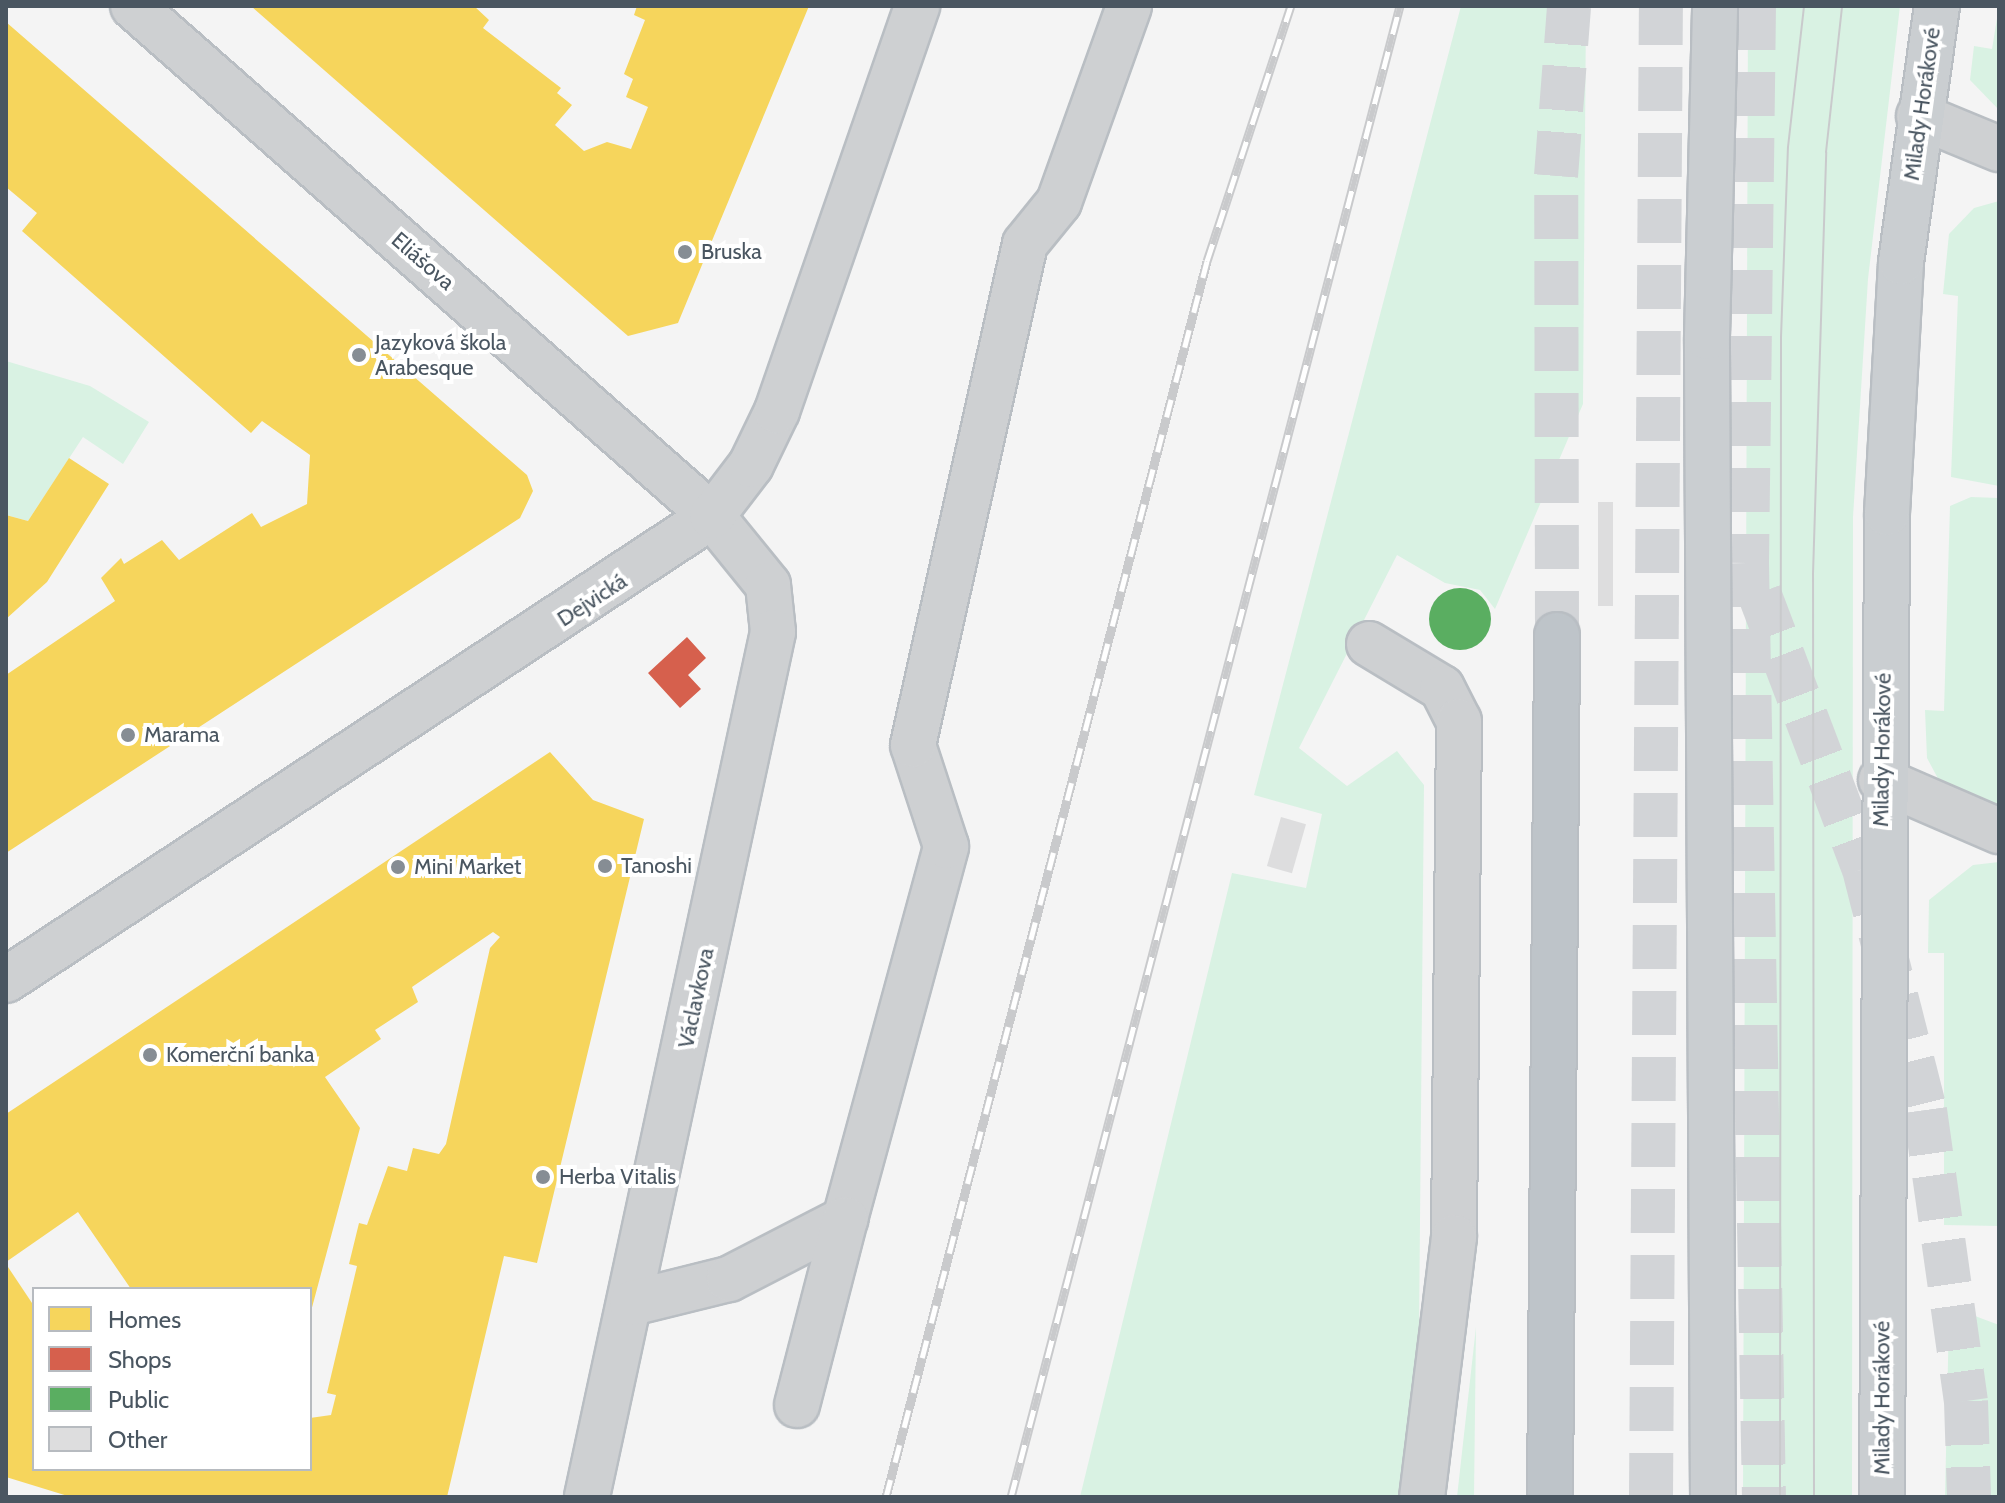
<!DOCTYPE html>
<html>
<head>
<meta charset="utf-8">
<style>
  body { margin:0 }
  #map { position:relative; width:2005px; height:1503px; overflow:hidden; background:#f4f4f4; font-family:Cabin,sans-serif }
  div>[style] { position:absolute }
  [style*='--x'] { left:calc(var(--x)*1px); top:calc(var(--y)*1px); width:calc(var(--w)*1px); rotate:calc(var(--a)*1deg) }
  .green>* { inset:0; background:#d9f2e3 }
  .homes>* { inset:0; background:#f6d55c }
  .shops>* { inset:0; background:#d6604d }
  .public>* { inset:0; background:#5aae61 }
  .round { border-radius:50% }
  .building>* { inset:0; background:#ddddde; transform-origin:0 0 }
  .highway-tunnel>* { height:44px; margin-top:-22px; transform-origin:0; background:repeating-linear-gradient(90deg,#d2d4d7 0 44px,transparent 0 66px) }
  .roads { filter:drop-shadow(2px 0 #b9bec3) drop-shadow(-2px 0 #b9bec3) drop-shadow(0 2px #b9bec3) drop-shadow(0 -2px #b9bec3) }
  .minor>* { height:44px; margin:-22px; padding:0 22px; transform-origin:22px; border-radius:22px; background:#ced0d2 }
  .major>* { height:44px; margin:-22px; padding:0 22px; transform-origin:22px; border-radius:22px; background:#caced1 }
  .highway>* { height:44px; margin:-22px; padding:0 22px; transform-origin:22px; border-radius:22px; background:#bec4c9 }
  .tram>* { height:2px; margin:-1px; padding:0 1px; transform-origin:1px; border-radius:1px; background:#c9cacc }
  .rail>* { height:9px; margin-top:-4.5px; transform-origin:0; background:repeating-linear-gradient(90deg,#fff 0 18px,#c9cacc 0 36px); box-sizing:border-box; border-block:2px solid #c9cacc }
  .dots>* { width:22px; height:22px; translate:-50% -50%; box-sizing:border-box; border:4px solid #fff; border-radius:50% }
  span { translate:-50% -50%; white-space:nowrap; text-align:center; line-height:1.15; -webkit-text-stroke:8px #fff; paint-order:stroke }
  .street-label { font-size:22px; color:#4a5661 }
  .poi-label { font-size:22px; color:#4a5661 }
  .left { translate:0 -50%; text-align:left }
  .frame { position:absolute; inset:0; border:8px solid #4a5661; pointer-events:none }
  .legend { position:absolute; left:32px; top:1287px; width:280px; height:184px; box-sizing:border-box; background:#fff; border:2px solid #b7bbc0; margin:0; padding:10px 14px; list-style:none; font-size:24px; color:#4a5661 }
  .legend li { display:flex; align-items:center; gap:16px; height:40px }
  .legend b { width:40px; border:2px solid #b7bbc0 }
</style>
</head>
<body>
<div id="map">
  <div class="green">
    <i style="clip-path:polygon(1461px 6px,1586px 6px,1583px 404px,1495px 609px,1480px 590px,1445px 583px,1397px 555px,1299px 748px,1347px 786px,1397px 751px,1424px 785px,1419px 1331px,1403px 1497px,1080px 1497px,1232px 873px,1306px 888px,1322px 814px,1254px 795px)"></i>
    <i style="clip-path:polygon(1748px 6px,1900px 6px,1868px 279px,1853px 517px,1852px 1497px,1743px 1497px)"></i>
    <i style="clip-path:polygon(1999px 6px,1999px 110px,1970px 80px,1974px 46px,1992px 49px)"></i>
    <i style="clip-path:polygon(1999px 201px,1999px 486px,1951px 477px,1958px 296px,1943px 294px,1949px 234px,1974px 208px)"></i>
    <i style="clip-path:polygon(6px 361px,90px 386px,149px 422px,123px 464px,83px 437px,28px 521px,6px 515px)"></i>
    <i style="clip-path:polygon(1971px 497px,1999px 498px,1999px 810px,1942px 786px,1927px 758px,1925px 710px,1944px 711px,1950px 506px)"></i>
    <i style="clip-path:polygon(1999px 862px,1999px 1226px,1944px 1225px,1944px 953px,1928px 953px,1929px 900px,1973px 865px)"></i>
    <i style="clip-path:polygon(1967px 1313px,1999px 1325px,1999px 1497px,1945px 1497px,1949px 1316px)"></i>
    <i style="clip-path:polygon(1476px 1327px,1474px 1497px,1457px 1497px)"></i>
  </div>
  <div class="homes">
    <i style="clip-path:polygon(251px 6px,474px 6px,489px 20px,483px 28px,561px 88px,557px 93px,572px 105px,555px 125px,584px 151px,607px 142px,631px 149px,648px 107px,626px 97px,633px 79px,624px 74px,645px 20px,634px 15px,637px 6px,809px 6px,678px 323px,628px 336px)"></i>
    <i style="clip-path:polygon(6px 22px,527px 475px,533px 491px,520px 518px,6px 853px,6px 675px,115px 601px,101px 578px,121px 558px,124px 564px,162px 540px,179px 560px,252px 513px,261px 527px,307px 504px,310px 455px,262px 421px,251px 433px,22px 231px,37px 213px,6px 187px)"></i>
    <i style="clip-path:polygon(69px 458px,109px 484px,47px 582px,6px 619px,6px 515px,28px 521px)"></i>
    <i style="clip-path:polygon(550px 752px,593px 800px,644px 819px,537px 1263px,504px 1256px,447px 1497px,71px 1497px,6px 1477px,6px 1264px,34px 1306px,34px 1469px,310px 1469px,310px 1418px,331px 1415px,336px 1395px,327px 1393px,357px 1266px,349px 1264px,359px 1223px,367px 1225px,388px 1166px,407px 1171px,413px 1148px,439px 1154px,446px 1144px,490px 948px,500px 937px,493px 932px,412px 987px,418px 1002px,375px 1030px,381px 1039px,325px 1077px,360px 1128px,310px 1315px,310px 1289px,131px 1289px,78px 1212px,6px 1262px,6px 1114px)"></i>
  </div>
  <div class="shops">
    <i style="clip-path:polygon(687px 637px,706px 658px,688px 675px,701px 689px,680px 708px,648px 673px)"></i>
  </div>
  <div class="public">
    <i class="round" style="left:1429px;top:588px;width:62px;height:62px"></i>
  </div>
  <div class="building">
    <i style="left:1598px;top:502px;width:15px;height:104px"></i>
    <i style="left:1281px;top:817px;width:26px;height:51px;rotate:16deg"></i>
  </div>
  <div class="highway-tunnel">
    <i style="--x:1754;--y:6;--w:557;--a:90.72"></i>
    <i style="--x:1747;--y:563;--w:934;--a:88.96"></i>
    <i style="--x:1759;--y:593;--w:295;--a:69.2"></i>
    <i style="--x:1864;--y:869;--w:249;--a:75.8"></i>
    <i style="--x:1925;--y:1110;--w:294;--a:82"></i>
    <i style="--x:1966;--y:1401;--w:96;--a:88.2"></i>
    <i style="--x:1557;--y:635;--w:459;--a:-90.1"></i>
    <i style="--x:1556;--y:176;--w:170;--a:-85.6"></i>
    <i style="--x:1651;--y:1497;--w:1491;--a:-89.62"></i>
  </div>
  <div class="roads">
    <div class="minor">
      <i style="--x:133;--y:6;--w:772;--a:41.37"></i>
      <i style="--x:712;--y:516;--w:89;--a:50.9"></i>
      <i style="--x:768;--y:585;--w:47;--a:83.9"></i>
      <i style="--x:773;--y:632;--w:885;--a:102.14"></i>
      <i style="--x:1919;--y:116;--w:87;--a:22.4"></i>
      <i style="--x:1369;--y:644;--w:85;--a:31.1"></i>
      <i style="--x:1442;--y:688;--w:37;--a:63"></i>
      <i style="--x:1459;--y:721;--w:516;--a:90.56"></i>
      <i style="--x:1454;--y:1237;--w:262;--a:97"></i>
      <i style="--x:1881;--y:780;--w:129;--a:23.4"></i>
      <i style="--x:6;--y:980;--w:845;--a:-33.31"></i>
      <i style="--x:712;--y:516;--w:64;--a:-52.6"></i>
      <i style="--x:751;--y:465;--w:60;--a:-64.3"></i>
      <i style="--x:777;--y:411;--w:429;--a:-70.9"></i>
      <i style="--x:632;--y:1303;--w:100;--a:-13.9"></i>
      <i style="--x:729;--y:1279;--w:131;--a:-27.3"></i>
      <i style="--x:845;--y:1219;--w:386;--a:-74.8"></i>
      <i style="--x:946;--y:846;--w:106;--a:-108.1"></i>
      <i style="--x:913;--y:745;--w:513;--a:-77.4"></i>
      <i style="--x:1025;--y:244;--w:54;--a:-51"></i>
      <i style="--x:1059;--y:202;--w:208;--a:-70.3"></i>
      <i style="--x:797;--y:1405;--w:192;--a:-75.5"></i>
    </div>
    <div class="major">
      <i style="--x:1713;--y:1497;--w:1160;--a:-90.3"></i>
      <i style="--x:1707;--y:337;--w:331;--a:-88.6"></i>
      <i style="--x:1882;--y:1497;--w:984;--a:-89.71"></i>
      <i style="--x:1887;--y:513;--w:251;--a:-86.8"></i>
      <i style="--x:1901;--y:262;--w:259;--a:-82"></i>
    </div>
    <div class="highway">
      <i style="--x:1550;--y:1497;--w:862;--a:-89.53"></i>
    </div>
  </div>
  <div class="tram">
    <i style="--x:1780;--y:1497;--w:1160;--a:-89.95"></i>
    <i style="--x:1781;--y:337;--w:190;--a:-87.9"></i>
    <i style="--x:1788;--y:147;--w:142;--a:-83.5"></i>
    <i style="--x:1814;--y:1497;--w:923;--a:-90.06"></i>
    <i style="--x:1813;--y:574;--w:422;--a:-88.2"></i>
    <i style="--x:1826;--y:152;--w:147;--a:-83.7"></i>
  </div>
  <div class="rail">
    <i style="--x:886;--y:1497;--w:1277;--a:-75.44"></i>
    <i style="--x:1207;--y:261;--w:268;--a:-71.8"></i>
    <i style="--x:1011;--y:1497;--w:1541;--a:-75.38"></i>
  </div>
  <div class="dots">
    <i style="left:685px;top:252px;background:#868d94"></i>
    <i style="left:359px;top:355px;background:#868d94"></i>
    <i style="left:128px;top:735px;background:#868d94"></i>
    <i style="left:605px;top:866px;background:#868d94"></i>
    <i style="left:398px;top:867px;background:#868d94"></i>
    <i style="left:150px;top:1055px;background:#868d94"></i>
    <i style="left:543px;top:1177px;background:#868d94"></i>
  </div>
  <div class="street-label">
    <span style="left:1922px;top:104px;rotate:-82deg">Milady Horákové</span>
    <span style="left:423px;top:261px;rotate:41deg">Eliášova</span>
    <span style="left:592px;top:600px;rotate:-33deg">Dejvická</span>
    <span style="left:1882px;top:750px;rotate:-89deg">Milady Horákové</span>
    <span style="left:696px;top:998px;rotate:-78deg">Václavkova</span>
    <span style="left:1882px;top:1398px;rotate:-90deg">Milady Horákové</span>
  </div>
  <div class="poi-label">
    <span class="left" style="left:701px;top:252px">Bruska</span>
    <span class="left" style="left:375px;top:355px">Jazyková škola<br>Arabesque</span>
    <span class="left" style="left:144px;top:735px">Marama</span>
    <span class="left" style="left:621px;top:866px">Tanoshi</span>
    <span class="left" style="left:414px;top:867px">Mini Market</span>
    <span class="left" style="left:166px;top:1055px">Komerční banka</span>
    <span class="left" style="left:559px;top:1177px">Herba Vitalis</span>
  </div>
  <div class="frame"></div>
  <ul class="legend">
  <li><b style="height:22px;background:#f6d55c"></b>Homes</li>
  <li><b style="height:22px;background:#d6604d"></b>Shops</li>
  <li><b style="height:22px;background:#5aae61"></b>Public</li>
  <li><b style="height:22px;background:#ddddde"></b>Other</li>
  </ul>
</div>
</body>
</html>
